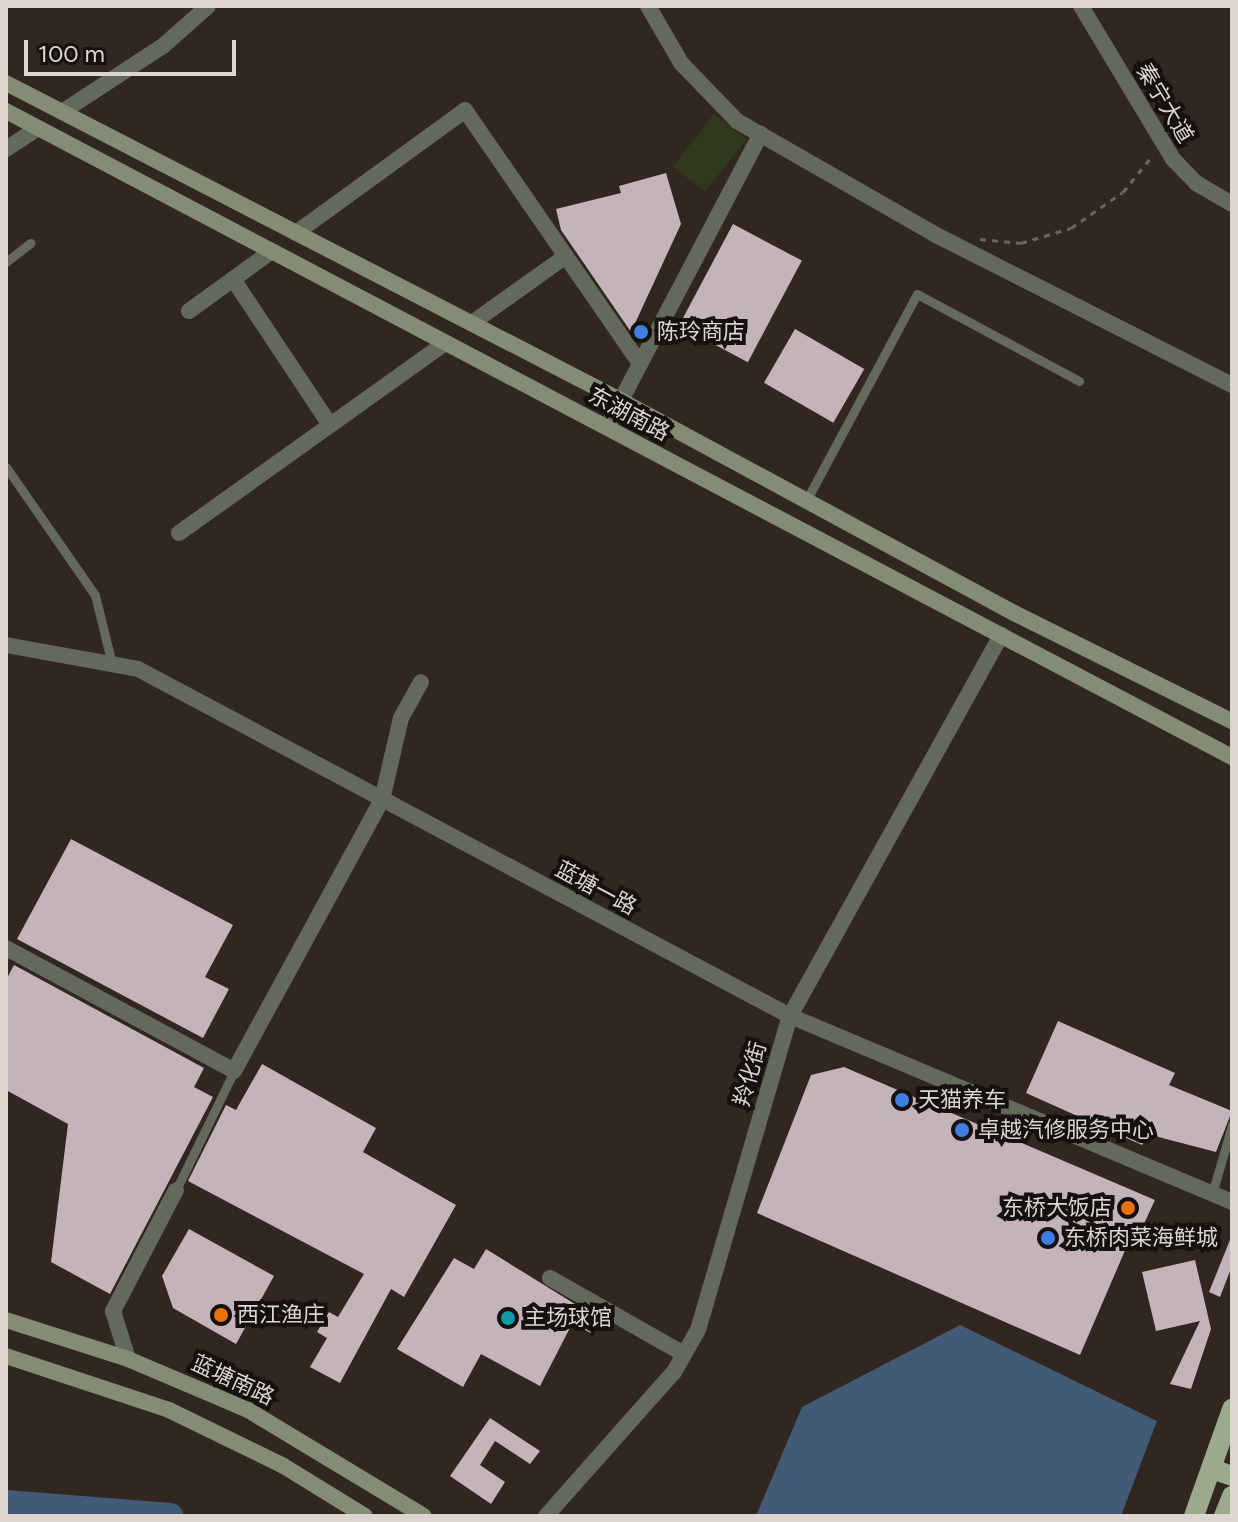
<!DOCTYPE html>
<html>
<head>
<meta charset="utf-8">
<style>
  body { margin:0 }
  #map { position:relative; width:1238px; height:1522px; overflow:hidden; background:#322620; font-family:Figtree,"Noto Sans SC",sans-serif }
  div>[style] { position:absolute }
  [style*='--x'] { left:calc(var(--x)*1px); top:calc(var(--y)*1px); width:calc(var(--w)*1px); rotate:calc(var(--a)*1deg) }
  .green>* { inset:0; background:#30391e; transform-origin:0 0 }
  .water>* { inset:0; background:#435a75 }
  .river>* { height:26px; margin:-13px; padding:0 13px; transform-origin:13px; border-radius:13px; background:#435a75 }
  .building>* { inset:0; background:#c3b3bb; transform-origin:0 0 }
  .path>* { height:3px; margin-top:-1.5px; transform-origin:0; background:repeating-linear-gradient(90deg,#6e635e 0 6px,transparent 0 12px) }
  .lane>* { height:9px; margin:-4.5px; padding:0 4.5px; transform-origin:4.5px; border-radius:4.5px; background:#63695b }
  .street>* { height:16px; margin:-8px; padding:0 8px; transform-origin:8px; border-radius:8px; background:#63695b }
  .secondary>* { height:16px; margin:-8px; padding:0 8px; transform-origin:8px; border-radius:8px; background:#838d76 }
  .primary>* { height:20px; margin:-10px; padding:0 10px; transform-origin:10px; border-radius:10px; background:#9ca98b }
  .dots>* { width:22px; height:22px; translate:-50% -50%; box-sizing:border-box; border:4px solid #16110e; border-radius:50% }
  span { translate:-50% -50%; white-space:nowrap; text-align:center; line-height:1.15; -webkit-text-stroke:8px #16110e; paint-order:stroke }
  .street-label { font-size:22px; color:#ddd5d0 }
  .poi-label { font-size:22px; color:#ddd5d0 }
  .left { translate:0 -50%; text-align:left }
  .right { translate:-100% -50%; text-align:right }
  .frame { position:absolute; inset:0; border:8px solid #ddd5d0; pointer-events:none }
  .scale { position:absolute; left:24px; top:40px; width:212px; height:36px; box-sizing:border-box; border:4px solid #ddd5d0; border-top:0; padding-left:10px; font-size:24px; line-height:28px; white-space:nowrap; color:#ddd5d0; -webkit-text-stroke:6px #16110e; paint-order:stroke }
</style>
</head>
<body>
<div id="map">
  <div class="green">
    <i style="left:714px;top:114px;width:41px;height:67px;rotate:38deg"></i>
  </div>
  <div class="water">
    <i style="clip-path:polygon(960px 1325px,1157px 1421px,1121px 1516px,756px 1516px,802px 1407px)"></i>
  </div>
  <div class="river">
    <i style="--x:6;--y:1503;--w:165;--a:4.5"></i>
  </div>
  <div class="building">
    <i style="clip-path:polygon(666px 173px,681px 224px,631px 332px,561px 230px,556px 209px,621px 193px,619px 186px)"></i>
    <i style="left:733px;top:224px;width:78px;height:115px;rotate:28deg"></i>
    <i style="left:795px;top:329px;width:80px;height:62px;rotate:30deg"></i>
    <i style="clip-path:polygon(71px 839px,233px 925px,205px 977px,229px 989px,203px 1038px,17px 939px)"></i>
    <i style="clip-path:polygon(14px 965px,204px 1068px,194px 1087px,213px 1097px,110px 1294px,51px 1262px,68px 1124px,6px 1090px,6px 980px)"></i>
    <i style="clip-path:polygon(1058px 1021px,1175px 1073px,1169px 1085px,1232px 1111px,1216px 1152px,1147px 1134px,1142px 1145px,1026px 1093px)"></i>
    <i style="clip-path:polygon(262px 1064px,376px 1128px,363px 1152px,456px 1205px,404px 1297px,391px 1289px,340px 1383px,310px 1367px,327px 1338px,317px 1332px,329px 1312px,338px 1317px,364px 1274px,188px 1181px,226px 1105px,236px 1110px)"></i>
    <i style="clip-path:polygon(844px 1067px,1155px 1200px,1142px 1228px,1136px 1225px,1080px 1355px,757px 1213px,811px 1075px)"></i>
    <i style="clip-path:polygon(189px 1229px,274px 1276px,236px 1344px,173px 1308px,162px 1276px)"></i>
    <i style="clip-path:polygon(1232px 1235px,1232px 1266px,1220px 1297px,1209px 1292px)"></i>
    <i style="clip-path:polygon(486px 1249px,599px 1319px,592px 1334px,573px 1322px,540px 1386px,481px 1354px,463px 1387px,397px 1349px,454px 1258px,474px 1269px)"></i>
    <i style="clip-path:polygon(1195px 1260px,1211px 1329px,1191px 1389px,1170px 1384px,1200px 1321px,1156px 1331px,1142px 1272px)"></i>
    <i style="clip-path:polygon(490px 1418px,540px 1451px,530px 1464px,495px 1441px,480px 1465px,505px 1482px,491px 1504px,450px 1476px)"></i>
  </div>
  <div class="path">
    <i style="--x:980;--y:239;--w:41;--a:5.6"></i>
    <i style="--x:1021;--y:243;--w:52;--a:-16.7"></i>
    <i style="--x:1071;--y:228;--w:63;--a:-34.7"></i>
    <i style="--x:1123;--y:192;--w:48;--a:-51"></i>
  </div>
  <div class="lane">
    <i style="--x:6;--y:262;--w:31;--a:-38"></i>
    <i style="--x:6;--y:467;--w:156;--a:55.2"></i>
    <i style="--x:95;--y:595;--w:67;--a:76.2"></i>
    <i style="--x:806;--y:501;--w:235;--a:-61.8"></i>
    <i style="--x:917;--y:294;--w:184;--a:28.2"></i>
    <i style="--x:176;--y:1190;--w:132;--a:-64"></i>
    <i style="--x:1212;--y:1194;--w:72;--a:-73.8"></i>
  </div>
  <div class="street">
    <i style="--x:648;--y:6;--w:66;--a:59.9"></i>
    <i style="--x:681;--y:63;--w:81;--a:46"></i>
    <i style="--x:737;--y:121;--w:229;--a:29.8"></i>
    <i style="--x:936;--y:235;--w:332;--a:26.9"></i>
    <i style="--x:1081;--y:6;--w:179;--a:59"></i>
    <i style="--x:1173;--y:159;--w:33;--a:46"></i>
    <i style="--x:1196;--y:183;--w:42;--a:30.3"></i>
    <i style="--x:62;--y:112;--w:121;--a:-33.2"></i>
    <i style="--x:163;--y:46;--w:60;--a:-41.6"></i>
    <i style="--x:6;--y:149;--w:38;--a:-33"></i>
    <i style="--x:296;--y:233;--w:209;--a:-36"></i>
    <i style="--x:465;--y:110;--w:308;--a:55.4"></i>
    <i style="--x:640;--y:364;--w:71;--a:117.6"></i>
    <i style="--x:233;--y:279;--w:175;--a:56.4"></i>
    <i style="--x:189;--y:311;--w:102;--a:-35.9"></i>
    <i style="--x:472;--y:323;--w:115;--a:-35.5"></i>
    <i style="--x:640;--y:364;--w:260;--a:-62.3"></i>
    <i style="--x:179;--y:533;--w:327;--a:-35.5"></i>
    <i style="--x:6;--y:645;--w:134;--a:10.3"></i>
    <i style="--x:138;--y:669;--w:739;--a:28.02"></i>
    <i style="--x:790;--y:1016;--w:480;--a:22.8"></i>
    <i style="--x:6;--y:948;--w:259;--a:28.3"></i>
    <i style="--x:234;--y:1071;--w:309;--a:-61.4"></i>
    <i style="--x:382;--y:800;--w:84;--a:-77"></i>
    <i style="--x:401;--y:718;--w:41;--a:-60.9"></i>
    <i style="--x:550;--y:1278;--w:154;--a:29.6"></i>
    <i style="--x:128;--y:1359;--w:50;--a:-107.4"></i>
    <i style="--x:113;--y:1311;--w:136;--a:-62.5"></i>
    <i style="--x:546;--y:1516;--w:193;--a:-48.4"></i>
    <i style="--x:674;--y:1372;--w:48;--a:-60.3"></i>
    <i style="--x:698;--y:1330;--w:327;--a:-73.7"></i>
    <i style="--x:790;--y:1016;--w:436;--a:-61"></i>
  </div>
  <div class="secondary">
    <i style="--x:6;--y:83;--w:693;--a:27.3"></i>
    <i style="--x:622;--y:401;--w:446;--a:28.4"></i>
    <i style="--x:1014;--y:613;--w:243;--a:26.4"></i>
    <i style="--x:6;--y:111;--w:1386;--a:27.79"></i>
    <i style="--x:6;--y:1320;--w:128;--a:17.7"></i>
    <i style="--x:128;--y:1359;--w:130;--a:23"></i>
    <i style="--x:248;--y:1410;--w:205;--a:31.1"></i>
    <i style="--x:6;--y:1356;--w:172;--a:18.3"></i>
    <i style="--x:169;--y:1410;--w:126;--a:26"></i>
    <i style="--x:282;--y:1465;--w:97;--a:31.6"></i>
  </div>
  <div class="primary">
    <i style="--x:1212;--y:1469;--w:21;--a:19"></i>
    <i style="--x:1194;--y:1516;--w:114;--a:-70.4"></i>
    <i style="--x:1224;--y:1516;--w:22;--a:-68"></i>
  </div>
  <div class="dots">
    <i style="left:641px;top:332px;background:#3f7fe0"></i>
    <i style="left:902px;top:1100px;background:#3f7fe0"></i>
    <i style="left:962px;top:1130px;background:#3f7fe0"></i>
    <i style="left:1128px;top:1208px;background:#e8710a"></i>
    <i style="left:1048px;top:1238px;background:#3f7fe0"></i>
    <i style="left:221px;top:1315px;background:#e8710a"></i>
    <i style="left:508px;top:1318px;background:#0f9aa8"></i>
  </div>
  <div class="street-label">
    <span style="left:1165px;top:103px;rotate:59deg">秦宁大道</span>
    <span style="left:629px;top:414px;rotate:28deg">东湖南路</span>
    <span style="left:596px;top:888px;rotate:28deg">蓝塘一路</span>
    <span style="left:750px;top:1074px;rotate:-74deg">羚化街</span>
    <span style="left:233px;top:1380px;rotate:25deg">蓝塘南路</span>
  </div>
  <div class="poi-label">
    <span class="left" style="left:657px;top:332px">陈玲商店</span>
    <span class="left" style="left:918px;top:1100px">天猫养车</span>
    <span class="left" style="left:978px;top:1130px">卓越汽修服务中心</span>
    <span class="right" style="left:1112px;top:1208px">东桥大饭店</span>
    <span class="left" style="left:1064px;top:1238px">东桥肉菜海鲜城</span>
    <span class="left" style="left:237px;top:1315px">西江渔庄</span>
    <span class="left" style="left:524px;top:1318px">主场球馆</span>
  </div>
  <div class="frame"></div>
  <div class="scale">100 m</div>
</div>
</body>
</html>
